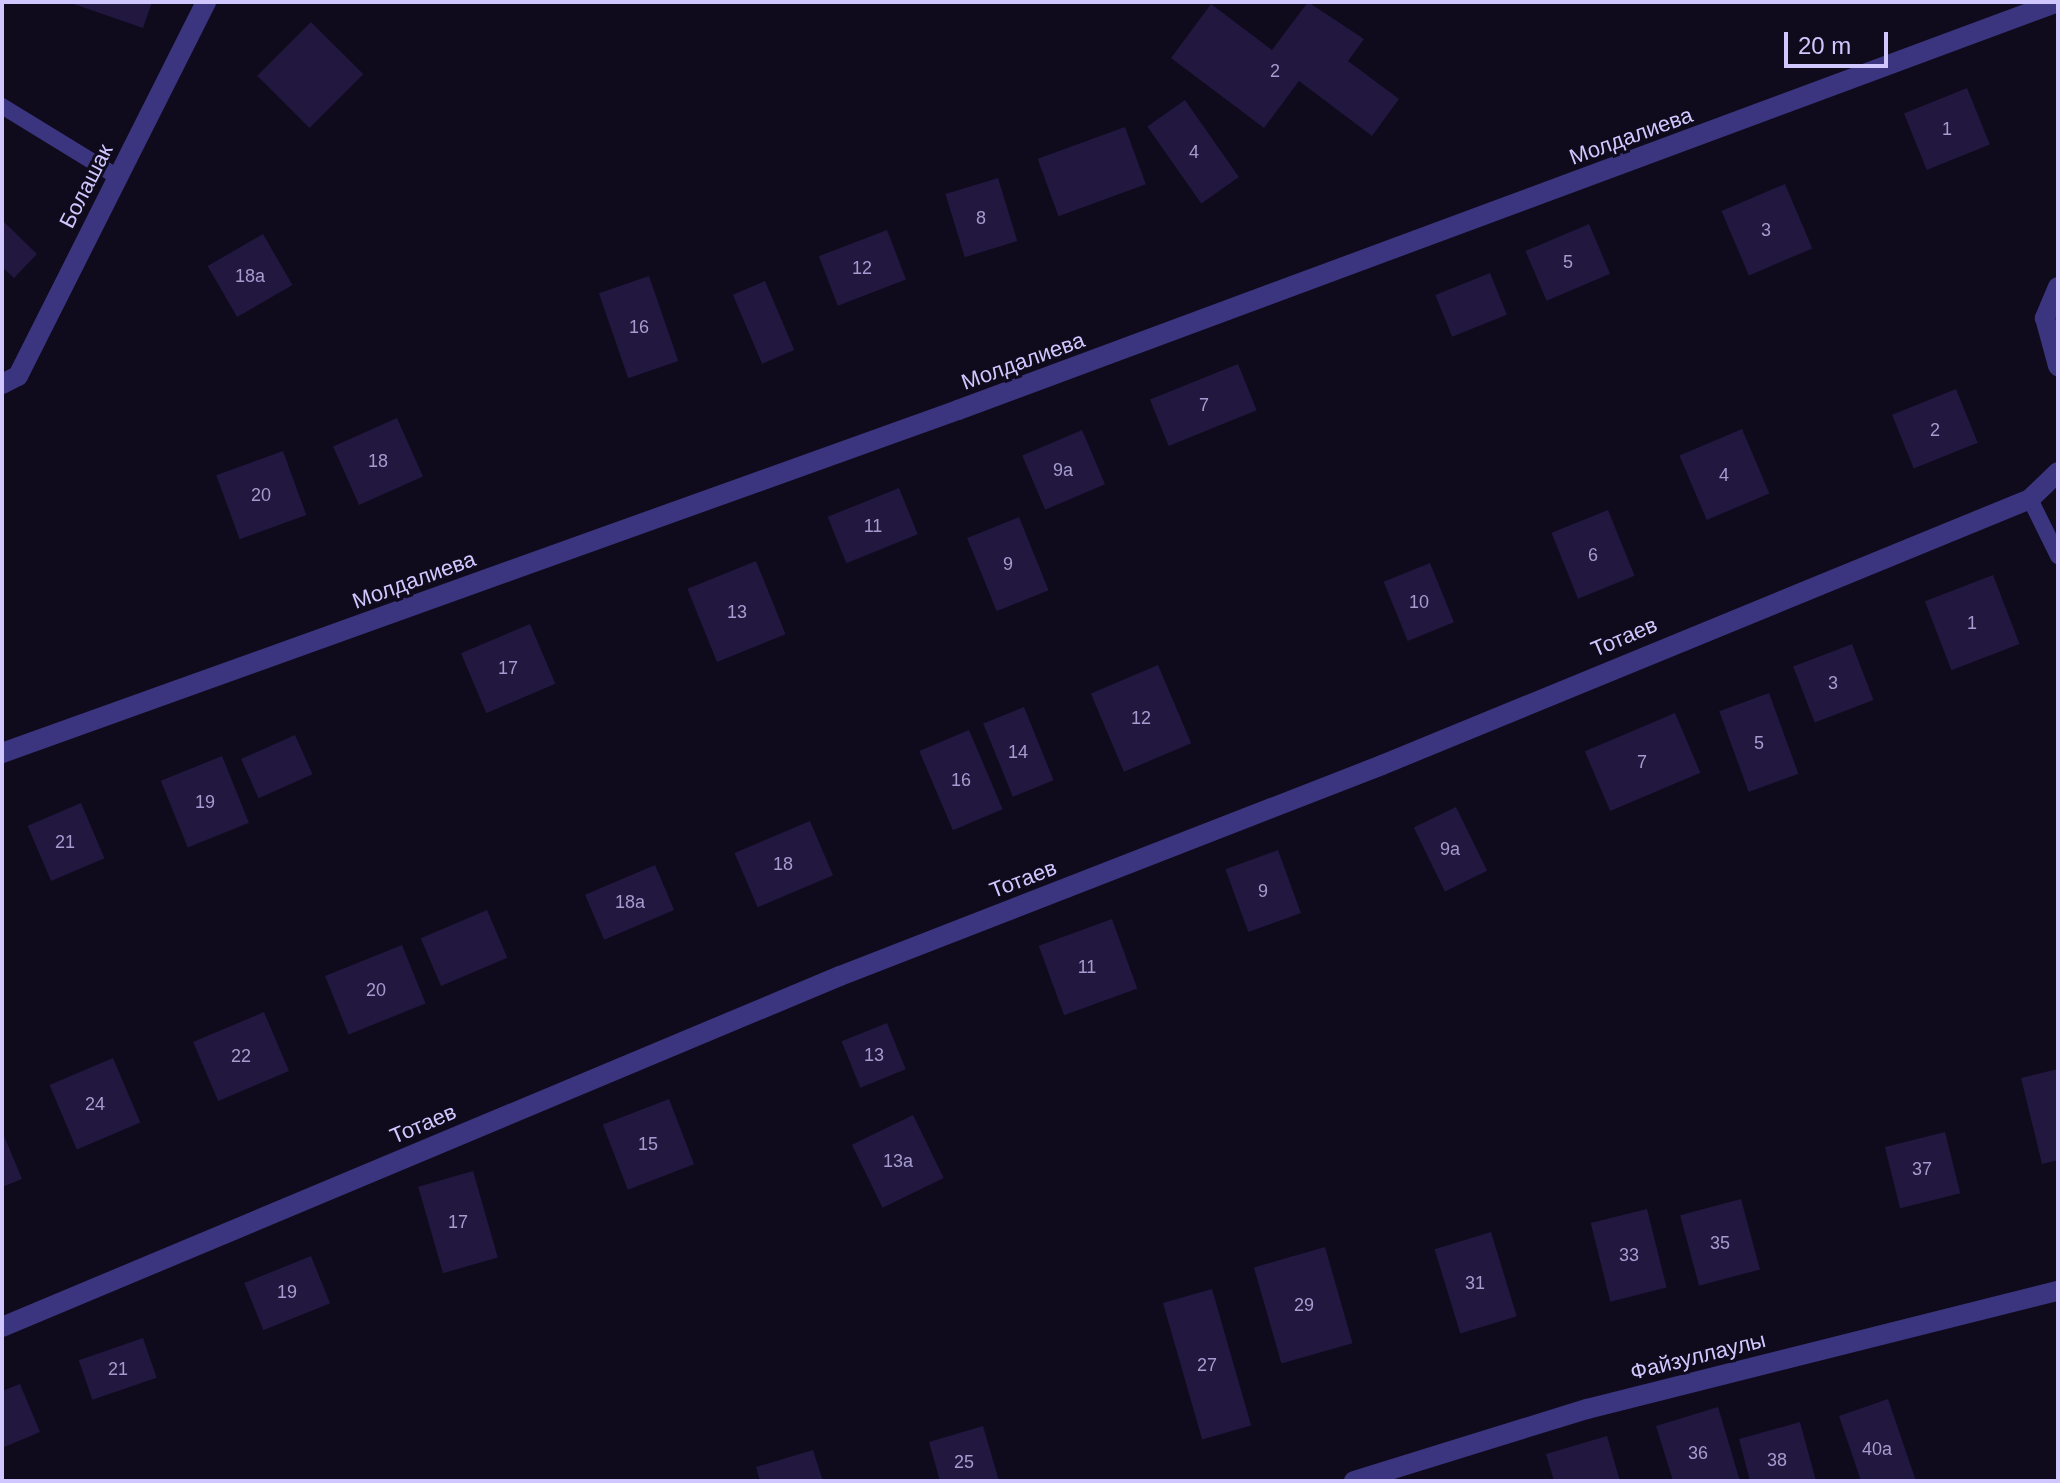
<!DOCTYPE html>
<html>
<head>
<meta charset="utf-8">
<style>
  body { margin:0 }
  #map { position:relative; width:2060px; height:1483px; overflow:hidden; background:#0f0b1d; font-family:Arial,sans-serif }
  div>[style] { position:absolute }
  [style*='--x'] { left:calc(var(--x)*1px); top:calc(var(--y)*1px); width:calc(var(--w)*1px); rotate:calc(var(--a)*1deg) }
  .building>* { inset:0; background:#21173f; transform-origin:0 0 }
  .lane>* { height:16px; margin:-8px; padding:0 8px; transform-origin:8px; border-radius:8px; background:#3b347e }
  .street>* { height:20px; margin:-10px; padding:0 10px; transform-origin:10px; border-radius:10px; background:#3b347e }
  span { translate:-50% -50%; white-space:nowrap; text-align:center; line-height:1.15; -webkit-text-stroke:6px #0f0b1d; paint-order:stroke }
  .number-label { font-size:18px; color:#a59bcf }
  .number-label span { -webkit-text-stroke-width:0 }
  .street-label { font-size:22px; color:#d1c7ff }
  .frame { position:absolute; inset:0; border:4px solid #d1c7ff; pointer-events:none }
  .scale { position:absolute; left:1784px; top:32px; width:104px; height:36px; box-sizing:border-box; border:4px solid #d1c7ff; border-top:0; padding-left:10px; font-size:24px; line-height:28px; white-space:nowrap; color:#d1c7ff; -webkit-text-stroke:6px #0f0b1d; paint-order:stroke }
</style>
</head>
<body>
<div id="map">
  <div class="building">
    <i style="clip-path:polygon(68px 2px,152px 2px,143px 28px)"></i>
    <i style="clip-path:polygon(1308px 2px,1364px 39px,1348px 61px,1399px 99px,1372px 136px,1299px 81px,1264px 128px,1171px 58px,1211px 4px,1272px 50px)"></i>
    <i style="left:311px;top:22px;width:74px;height:76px;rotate:45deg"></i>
    <i style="left:1967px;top:88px;width:61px;height:68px;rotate:68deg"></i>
    <i style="left:1185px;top:100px;width:94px;height:46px;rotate:55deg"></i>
    <i style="left:1125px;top:127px;width:61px;height:93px;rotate:70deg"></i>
    <i style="left:998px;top:178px;width:66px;height:55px;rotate:73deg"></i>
    <i style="left:1785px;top:184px;width:70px;height:69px;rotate:67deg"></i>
    <i style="clip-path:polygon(2px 220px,37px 254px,14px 278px,2px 267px)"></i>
    <i style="left:1589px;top:224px;width:54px;height:69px;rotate:67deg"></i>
    <i style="left:887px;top:230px;width:53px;height:73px;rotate:69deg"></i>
    <i style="left:263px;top:234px;width:59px;height:64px;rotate:60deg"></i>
    <i style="left:1490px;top:273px;width:45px;height:59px;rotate:68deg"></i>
    <i style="left:649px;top:276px;width:90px;height:53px;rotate:71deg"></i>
    <i style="left:765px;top:281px;width:75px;height:35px;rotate:67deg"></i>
    <i style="left:1238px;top:364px;width:50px;height:95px;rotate:68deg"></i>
    <i style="left:1956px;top:389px;width:58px;height:69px;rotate:68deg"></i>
    <i style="left:397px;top:418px;width:64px;height:70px;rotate:66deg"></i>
    <i style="left:1742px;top:429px;width:70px;height:68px;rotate:67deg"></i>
    <i style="left:1082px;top:430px;width:59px;height:65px;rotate:67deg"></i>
    <i style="left:283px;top:451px;width:68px;height:71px;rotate:70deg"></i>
    <i style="left:899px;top:488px;width:50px;height:77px;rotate:68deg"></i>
    <i style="left:1608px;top:510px;width:71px;height:61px;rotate:68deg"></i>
    <i style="left:1019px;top:517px;width:79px;height:56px;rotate:68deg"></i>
    <i style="left:756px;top:561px;width:79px;height:74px;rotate:68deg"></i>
    <i style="left:1430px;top:563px;width:64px;height:50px;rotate:68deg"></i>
    <i style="left:1993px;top:575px;width:74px;height:73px;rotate:69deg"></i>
    <i style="left:530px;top:624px;width:65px;height:75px;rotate:67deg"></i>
    <i style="left:1852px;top:644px;width:60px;height:63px;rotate:69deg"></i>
    <i style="left:1158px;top:665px;width:85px;height:73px;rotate:67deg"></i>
    <i style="left:1769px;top:693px;width:86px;height:53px;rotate:70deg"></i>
    <i style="left:1024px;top:707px;width:79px;height:44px;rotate:68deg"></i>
    <i style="left:1675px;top:713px;width:65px;height:98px;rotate:67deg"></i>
    <i style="left:969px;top:730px;width:86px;height:54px;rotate:67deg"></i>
    <i style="left:295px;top:735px;width:43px;height:59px;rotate:66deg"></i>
    <i style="left:222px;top:756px;width:72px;height:66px;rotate:68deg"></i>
    <i style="left:81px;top:803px;width:60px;height:58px;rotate:67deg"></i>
    <i style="left:1456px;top:807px;width:71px;height:47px;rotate:64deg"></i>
    <i style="left:810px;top:821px;width:59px;height:82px;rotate:67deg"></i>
    <i style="left:1278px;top:850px;width:67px;height:56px;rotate:70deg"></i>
    <i style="left:655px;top:865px;width:49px;height:76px;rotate:67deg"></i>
    <i style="left:487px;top:910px;width:52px;height:72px;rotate:67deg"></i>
    <i style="left:1112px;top:919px;width:74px;height:78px;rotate:70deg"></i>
    <i style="left:402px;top:945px;width:63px;height:83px;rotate:68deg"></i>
    <i style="left:264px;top:1012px;width:64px;height:77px;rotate:67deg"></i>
    <i style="left:887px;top:1023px;width:50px;height:49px;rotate:68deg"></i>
    <i style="left:113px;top:1058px;width:70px;height:69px;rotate:67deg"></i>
    <i style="clip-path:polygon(2058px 1069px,2058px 1160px,2042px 1164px,2021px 1078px)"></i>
    <i style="left:669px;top:1099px;width:70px;height:71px;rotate:69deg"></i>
    <i style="left:913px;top:1115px;width:70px;height:68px;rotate:64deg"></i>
    <i style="clip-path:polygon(2px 1131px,22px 1179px,2px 1187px)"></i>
    <i style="left:1945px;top:1132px;width:63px;height:62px;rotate:76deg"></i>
    <i style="left:473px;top:1171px;width:90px;height:57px;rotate:74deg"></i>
    <i style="left:1741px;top:1199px;width:73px;height:63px;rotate:75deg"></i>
    <i style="left:1647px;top:1209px;width:81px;height:58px;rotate:76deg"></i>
    <i style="left:1491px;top:1232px;width:88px;height:59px;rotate:73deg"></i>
    <i style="left:1325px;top:1247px;width:100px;height:74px;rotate:74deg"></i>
    <i style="left:311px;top:1256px;width:51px;height:72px;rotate:68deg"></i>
    <i style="left:1212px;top:1289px;width:142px;height:51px;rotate:74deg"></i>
    <i style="left:143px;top:1338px;width:42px;height:68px;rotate:71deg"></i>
    <i style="clip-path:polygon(20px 1384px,40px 1432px,2px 1448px,2px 1391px)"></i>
    <i style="clip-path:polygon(1888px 1399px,1916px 1481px,1861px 1481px,1839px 1416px)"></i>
    <i style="clip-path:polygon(1718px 1407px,1740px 1481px,1673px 1481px,1656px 1426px)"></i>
    <i style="clip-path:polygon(1800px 1422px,1816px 1481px,1750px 1481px,1739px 1439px)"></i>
    <i style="clip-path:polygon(983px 1426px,999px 1481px,940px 1481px,929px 1442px)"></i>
    <i style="clip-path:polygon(1607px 1436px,1620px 1481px,1554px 1481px,1546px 1454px)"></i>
    <i style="clip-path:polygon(813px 1450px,823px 1481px,760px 1481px,756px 1467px)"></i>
  </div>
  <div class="lane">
    <i style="--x:2;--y:106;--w:136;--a:31.5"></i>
    <i style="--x:2030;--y:499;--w:64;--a:63.8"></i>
  </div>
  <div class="street">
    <i style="--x:2058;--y:287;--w:34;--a:113"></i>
    <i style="--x:2045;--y:318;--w:50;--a:74.8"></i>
    <i style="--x:2;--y:384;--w:18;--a:-27"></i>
    <i style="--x:18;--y:376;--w:419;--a:-63.3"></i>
    <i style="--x:2;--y:753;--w:1016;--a:-19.74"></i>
    <i style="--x:958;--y:410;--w:1173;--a:-20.35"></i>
    <i style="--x:2;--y:1327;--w:909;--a:-22.73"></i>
    <i style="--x:840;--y:976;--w:582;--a:-21.27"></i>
    <i style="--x:1382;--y:765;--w:700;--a:-22.32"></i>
    <i style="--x:2030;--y:499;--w:39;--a:-44"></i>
    <i style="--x:1354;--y:1481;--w:244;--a:-17.2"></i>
    <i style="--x:1587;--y:1409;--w:486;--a:-14.1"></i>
  </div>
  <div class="number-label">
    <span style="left:1275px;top:71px">2</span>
    <span style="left:1947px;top:129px">1</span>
    <span style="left:1194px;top:152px">4</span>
    <span style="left:981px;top:218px">8</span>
    <span style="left:1766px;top:230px">3</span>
    <span style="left:1568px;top:262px">5</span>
    <span style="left:862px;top:268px">12</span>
    <span style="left:250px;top:276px">18а</span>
    <span style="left:639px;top:327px">16</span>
    <span style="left:1204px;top:405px">7</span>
    <span style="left:1935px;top:430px">2</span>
    <span style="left:378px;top:461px">18</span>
    <span style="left:1063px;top:470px">9а</span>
    <span style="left:1724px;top:475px">4</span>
    <span style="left:261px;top:495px">20</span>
    <span style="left:873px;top:526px">11</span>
    <span style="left:1593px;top:555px">6</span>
    <span style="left:1008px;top:564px">9</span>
    <span style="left:1419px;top:602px">10</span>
    <span style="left:737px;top:612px">13</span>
    <span style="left:1972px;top:623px">1</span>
    <span style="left:508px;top:668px">17</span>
    <span style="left:1833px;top:683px">3</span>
    <span style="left:1141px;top:718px">12</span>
    <span style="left:1759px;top:743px">5</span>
    <span style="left:1018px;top:752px">14</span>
    <span style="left:1642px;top:762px">7</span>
    <span style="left:961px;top:780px">16</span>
    <span style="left:205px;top:802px">19</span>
    <span style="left:65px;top:842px">21</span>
    <span style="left:1450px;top:849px">9а</span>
    <span style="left:783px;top:864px">18</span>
    <span style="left:1263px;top:891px">9</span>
    <span style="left:630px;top:902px">18а</span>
    <span style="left:1087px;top:967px">11</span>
    <span style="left:376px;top:990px">20</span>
    <span style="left:874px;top:1055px">13</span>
    <span style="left:241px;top:1056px">22</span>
    <span style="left:95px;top:1104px">24</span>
    <span style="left:648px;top:1144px">15</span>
    <span style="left:898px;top:1161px">13а</span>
    <span style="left:1922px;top:1169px">37</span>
    <span style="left:458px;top:1222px">17</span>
    <span style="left:1720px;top:1243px">35</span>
    <span style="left:1629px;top:1255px">33</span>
    <span style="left:1475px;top:1283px">31</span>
    <span style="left:287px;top:1292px">19</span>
    <span style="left:1304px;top:1305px">29</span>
    <span style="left:1207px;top:1365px">27</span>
    <span style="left:118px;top:1369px">21</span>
    <span style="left:1877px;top:1449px">40а</span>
    <span style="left:1698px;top:1453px">36</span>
    <span style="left:1777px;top:1460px">38</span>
    <span style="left:964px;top:1462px">25</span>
  </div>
  <div class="street-label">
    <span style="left:1631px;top:136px;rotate:-20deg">Молдалиева</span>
    <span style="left:86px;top:186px;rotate:-63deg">Болашак</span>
    <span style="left:1023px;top:361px;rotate:-20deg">Молдалиева</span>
    <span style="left:414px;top:580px;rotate:-20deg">Молдалиева</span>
    <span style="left:1624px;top:637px;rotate:-23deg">Тотаев</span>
    <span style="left:1023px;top:879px;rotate:-21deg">Тотаев</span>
    <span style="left:423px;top:1124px;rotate:-23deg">Тотаев</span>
    <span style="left:1698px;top:1356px;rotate:-14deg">Файзуллаулы</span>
  </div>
  <div class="frame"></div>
  <div class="scale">20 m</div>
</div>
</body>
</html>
